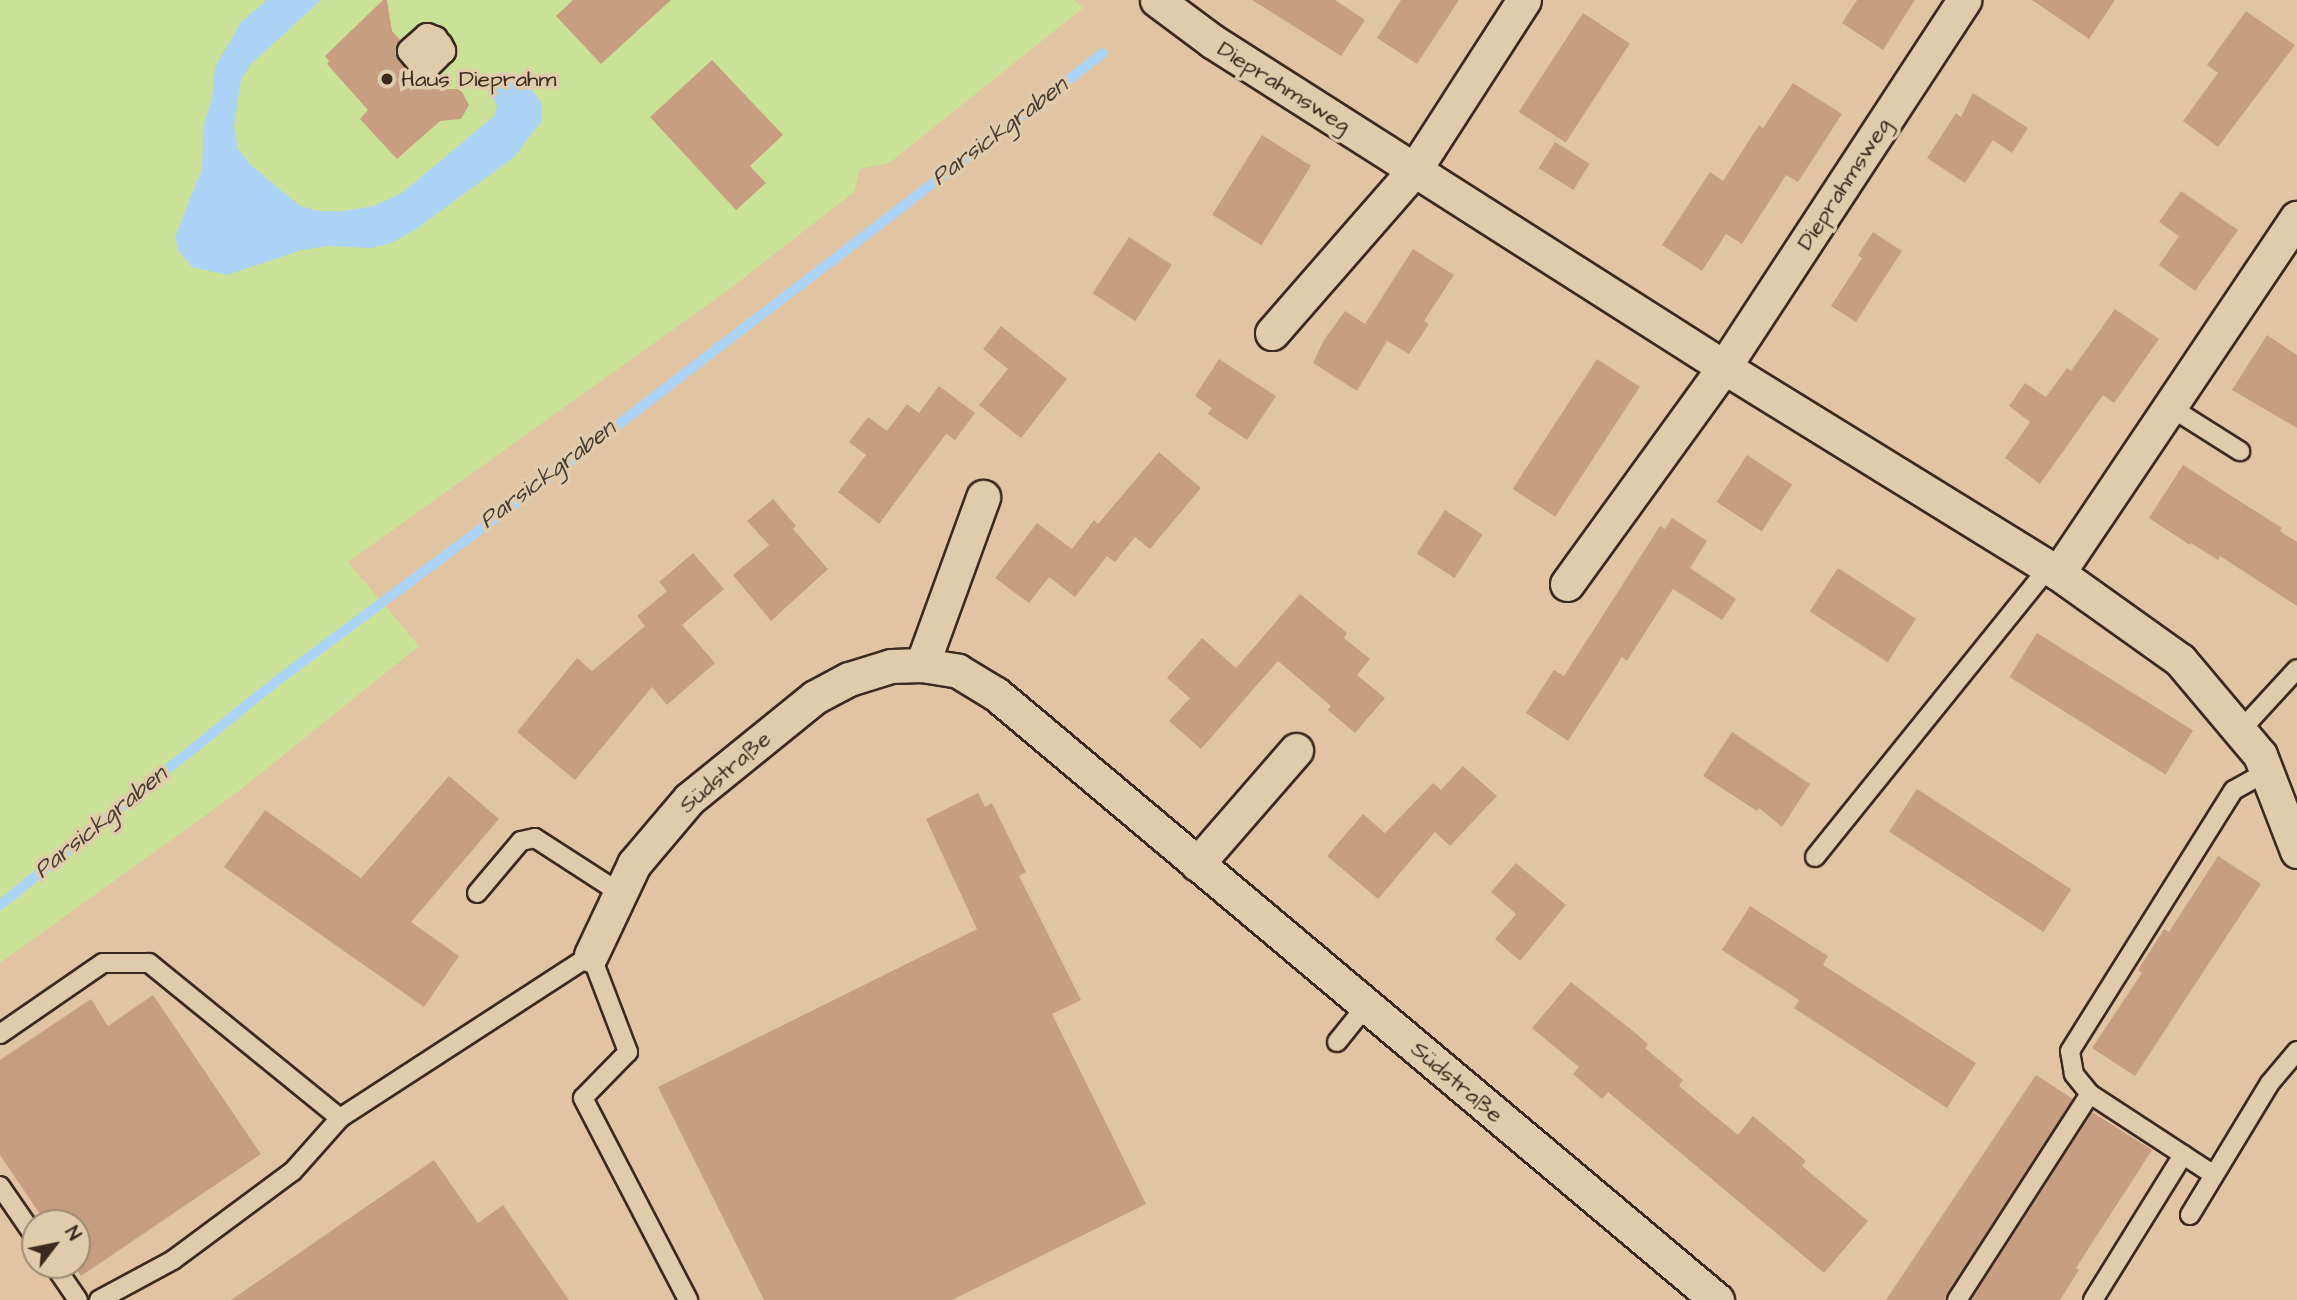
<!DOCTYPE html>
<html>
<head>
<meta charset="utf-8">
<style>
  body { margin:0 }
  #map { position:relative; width:2297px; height:1300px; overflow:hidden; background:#e1c5a3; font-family:"Architects Daughter",sans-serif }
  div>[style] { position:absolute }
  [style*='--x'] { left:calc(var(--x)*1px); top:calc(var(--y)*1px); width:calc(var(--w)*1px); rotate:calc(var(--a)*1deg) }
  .green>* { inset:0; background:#cae197 }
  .water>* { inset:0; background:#acd4f6 }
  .stream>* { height:10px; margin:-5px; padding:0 5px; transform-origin:5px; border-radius:5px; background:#acd4f6 }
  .building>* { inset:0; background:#c89e81; transform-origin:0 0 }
  .roads { filter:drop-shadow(2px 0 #3b2a1e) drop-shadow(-2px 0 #3b2a1e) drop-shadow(0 2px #3b2a1e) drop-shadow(0 -2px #3b2a1e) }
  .service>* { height:18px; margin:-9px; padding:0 9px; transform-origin:9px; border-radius:9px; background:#e0ccaa }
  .pedestrian>* { height:24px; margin:-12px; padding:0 12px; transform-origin:12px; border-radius:12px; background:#e0ccaa }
  .minor>* { height:33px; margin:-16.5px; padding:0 16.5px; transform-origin:16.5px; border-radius:16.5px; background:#e0ccaa }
  .dots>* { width:19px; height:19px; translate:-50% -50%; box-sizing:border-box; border:4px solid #e0ccaa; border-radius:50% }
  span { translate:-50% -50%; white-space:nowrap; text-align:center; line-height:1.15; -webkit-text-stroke:7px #e0ccaa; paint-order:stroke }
  .poi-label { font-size:23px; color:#3b2a1e }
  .left { translate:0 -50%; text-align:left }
  .street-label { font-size:23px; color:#3b2a1e }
  .water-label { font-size:24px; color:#463b34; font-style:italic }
  .north { position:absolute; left:21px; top:1209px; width:70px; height:70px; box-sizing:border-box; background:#e0ccaa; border:2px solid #9e8b72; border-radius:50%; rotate:58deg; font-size:19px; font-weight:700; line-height:28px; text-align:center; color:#3b2a1e }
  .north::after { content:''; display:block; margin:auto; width:24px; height:32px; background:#3b2a1e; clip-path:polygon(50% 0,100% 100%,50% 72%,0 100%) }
</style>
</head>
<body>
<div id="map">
  <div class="green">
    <i style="clip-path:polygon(0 0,1074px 0,1083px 8px,889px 163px,860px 169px,854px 192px,727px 291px,348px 562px,419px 646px,235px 794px,0 963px)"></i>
  </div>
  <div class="water">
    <i style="clip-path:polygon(267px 0,321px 0,251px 64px,241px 79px,234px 127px,238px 149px,252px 166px,300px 206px,318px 211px,343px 211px,373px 206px,402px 193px,495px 115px,497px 106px,489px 88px,497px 73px,505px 72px,525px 80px,542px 104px,541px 122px,514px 157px,415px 230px,391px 243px,371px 248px,328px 246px,302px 250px,227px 275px,192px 267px,178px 250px,175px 237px,202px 168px,204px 124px,212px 99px,215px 67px,241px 22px)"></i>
  </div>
  <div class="stream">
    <i style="--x:0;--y:905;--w:363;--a:-39"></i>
    <i style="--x:282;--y:677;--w:288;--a:-36.7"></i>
    <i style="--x:513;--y:505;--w:743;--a:-37.46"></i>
  </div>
  <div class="building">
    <i style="clip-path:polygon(383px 0,387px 0,392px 31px,400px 40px,395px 53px,399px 61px,420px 83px,435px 80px,442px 89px,457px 89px,462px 92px,469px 105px,461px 119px,440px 121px,397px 159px,360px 119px,368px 110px,327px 64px,329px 61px,325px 56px)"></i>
    <i style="clip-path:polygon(573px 0,671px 0,601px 64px,556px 16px)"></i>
    <i style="clip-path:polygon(1252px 0,1335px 0,1365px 20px,1341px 56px)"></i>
    <i style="clip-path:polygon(1401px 0,1459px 0,1417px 64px,1377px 38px)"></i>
    <i style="clip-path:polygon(1857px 0,1915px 0,1883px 50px,1842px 23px)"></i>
    <i style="clip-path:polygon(2032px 0,2115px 0,2089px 39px)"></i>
    <i style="clip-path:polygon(2246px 11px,2295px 45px,2218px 147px,2183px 121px,2218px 73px,2207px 65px)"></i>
    <i style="left:1583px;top:13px;width:56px;height:118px;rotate:33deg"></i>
    <i style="clip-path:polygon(712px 60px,783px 135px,750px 166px,766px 183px,736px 210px,650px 117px)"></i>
    <i style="clip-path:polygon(1793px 83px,1842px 114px,1798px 182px,1786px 175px,1742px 244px,1726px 234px,1702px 271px,1662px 245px,1710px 172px,1723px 181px,1759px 125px,1763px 128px)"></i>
    <i style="clip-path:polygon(1973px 93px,2028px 128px,2012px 153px,1993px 140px,1965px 183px,1927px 158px,1956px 113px,1961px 117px)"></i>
    <i style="left:1262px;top:135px;width:58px;height:94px;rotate:32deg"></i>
    <i style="left:1555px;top:142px;width:41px;height:31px;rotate:32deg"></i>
    <i style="clip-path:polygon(2181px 191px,2238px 230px,2195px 291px,2159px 265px,2179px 236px,2159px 222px)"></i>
    <i style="clip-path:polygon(1873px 232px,1902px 251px,1856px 322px,1831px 306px,1862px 258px,1858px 255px)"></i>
    <i style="left:1129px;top:237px;width:51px;height:67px;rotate:33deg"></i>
    <i style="clip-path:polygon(1413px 249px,1454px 275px,1424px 321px,1429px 324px,1409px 354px,1387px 341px,1357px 391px,1313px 363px,1324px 340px,1345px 311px,1365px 324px)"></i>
    <i style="clip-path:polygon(2115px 309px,2159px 339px,2114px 403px,2103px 395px,2040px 484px,2005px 458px,2030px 422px,2009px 406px,2025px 383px,2046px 397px,2067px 368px,2071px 371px)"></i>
    <i style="clip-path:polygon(1001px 326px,1067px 379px,1021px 438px,979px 405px,1008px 369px,983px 349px)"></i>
    <i style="clip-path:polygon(2267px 335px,2297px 355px,2297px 428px,2232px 390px)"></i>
    <i style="clip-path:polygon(1219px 359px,1276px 396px,1247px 440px,1208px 414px,1212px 408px,1195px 396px)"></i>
    <i style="left:1597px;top:359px;width:51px;height:155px;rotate:33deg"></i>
    <i style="clip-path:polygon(939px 386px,975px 413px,955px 440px,946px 434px,879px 524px,838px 492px,866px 455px,849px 442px,868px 417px,887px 431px,907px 404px,919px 413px)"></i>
    <i style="clip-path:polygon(1159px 452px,1201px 488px,1150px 549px,1135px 537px,1115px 562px,1107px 556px,1075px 597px,1049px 577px,1029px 603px,995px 578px,1037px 523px,1072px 549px,1094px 520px,1098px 524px)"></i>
    <i style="left:1747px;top:455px;width:54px;height:56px;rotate:33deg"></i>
    <i style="clip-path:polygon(2183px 465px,2282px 528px,2280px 531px,2297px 542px,2297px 606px,2220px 556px,2218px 560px,2191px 543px,2190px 545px,2149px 518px)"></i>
    <i style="clip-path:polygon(773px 499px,796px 526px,793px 529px,828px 569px,771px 621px,733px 575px,769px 545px,747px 521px)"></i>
    <i style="left:1445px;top:510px;width:45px;height:52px;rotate:33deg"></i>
    <i style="clip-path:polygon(1672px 518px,1707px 541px,1690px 568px,1736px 599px,1722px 620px,1673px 589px,1627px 661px,1622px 657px,1568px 741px,1526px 713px,1554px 670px,1564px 676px,1660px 526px,1665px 529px)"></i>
    <i style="clip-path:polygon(693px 553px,724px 589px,682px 625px,715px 663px,667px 705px,652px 687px,575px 780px,517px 732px,577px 658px,592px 671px,645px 626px,637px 616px,667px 591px,659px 582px)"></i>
    <i style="left:1838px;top:568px;width:93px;height:52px;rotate:33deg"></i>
    <i style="clip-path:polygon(1300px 594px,1347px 633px,1344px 638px,1370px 659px,1357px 675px,1385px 698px,1355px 733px,1328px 710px,1331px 706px,1278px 661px,1201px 749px,1169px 721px,1190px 698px,1167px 678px,1202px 638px,1236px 668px)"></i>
    <i style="left:2037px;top:633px;width:184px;height:52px;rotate:32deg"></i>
    <i style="clip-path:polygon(1732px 732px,1810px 784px,1782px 827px,1759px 808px,1757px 811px,1703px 776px)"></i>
    <i style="clip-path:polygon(1463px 766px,1497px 796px,1450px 846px,1435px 832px,1378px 899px,1327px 856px,1363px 814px,1385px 833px,1433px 783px,1441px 790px)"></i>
    <i style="clip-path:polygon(449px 776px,499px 819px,411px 922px,459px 956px,424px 1007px,224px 867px,265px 810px,361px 878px)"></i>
    <i style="left:1917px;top:789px;width:184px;height:51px;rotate:33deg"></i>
    <i style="clip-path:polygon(978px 793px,985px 807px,992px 803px,1026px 872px,1019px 876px,1081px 1000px,1052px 1014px,1146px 1204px,952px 1300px,764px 1300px,658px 1087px,977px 929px,926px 819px)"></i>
    <i style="clip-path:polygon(2218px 856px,2261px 884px,2135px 1076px,2092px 1048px,2142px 973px,2138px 970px,2164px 929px,2169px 932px)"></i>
    <i style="clip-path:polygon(1516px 863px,1566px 905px,1520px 961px,1495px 939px,1516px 914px,1491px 892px)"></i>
    <i style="clip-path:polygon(1750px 906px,1828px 956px,1823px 965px,1976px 1063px,1947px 1108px,1794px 1008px,1799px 1000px,1722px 950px)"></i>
    <i style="clip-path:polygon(1571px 982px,1633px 1031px,1648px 1044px,1645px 1048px,1683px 1080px,1679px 1086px,1738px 1135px,1753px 1116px,1806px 1161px,1802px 1166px,1868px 1221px,1824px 1273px,1608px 1092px,1602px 1099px,1573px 1074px,1579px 1067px,1532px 1028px)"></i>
    <i style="clip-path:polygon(153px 995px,261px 1154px,81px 1276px,74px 1265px,77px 1265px,77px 1223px,46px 1223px,0 1155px,0 1060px,91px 999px,108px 1026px)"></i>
    <i style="clip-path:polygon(2036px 1075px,2073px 1099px,1946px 1300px,1886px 1300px)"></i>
    <i style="clip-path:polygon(2092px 1112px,2152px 1150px,2076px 1268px,2079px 1270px,2060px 1300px,1971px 1300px)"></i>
    <i style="clip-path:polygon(434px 1160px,478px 1223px,503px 1205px,569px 1300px,231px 1300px)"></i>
  </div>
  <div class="roads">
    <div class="service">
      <i style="--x:2170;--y:407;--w:83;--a:32.2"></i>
      <i style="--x:2240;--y:731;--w:84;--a:-47.4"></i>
      <i style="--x:1815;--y:857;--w:373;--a:-51.1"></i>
      <i style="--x:477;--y:893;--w:68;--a:-49.8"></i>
      <i style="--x:521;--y:841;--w:14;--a:-12"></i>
      <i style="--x:535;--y:838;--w:101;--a:32.9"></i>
      <i style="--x:0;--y:1034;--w:125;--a:-34.6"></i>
      <i style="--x:103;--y:963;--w:46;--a:0"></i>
      <i style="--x:149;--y:963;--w:246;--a:39.1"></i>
      <i style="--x:1337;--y:1042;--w:46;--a:-51.1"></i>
      <i style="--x:2214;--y:1175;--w:148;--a:-146.8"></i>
      <i style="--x:2090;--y:1094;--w:26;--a:-129"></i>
      <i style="--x:2074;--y:1074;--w:23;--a:-100"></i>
      <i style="--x:2070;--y:1051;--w:308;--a:-57.9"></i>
      <i style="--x:2234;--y:790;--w:38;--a:-29"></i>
      <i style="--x:0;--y:1186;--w:62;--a:55.5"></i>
      <i style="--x:2190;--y:1215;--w:154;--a:-58.8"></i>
      <i style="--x:2270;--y:1083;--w:42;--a:-49.8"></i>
      <i style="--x:54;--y:1265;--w:42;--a:55.6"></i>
      <i style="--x:99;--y:1300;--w:84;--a:-28.4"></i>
      <i style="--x:173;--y:1260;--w:149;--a:-36.6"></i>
      <i style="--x:293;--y:1171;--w:71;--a:-48.4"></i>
      <i style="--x:340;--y:1118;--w:299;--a:-33"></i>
      <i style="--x:591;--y:955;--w:104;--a:69.1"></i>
      <i style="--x:628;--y:1052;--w:64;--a:134.4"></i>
      <i style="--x:583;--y:1098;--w:228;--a:62.5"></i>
      <i style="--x:1957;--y:1300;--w:245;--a:-57.2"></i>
      <i style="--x:2093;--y:1300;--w:171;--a:-58.2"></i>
    </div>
    <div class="pedestrian">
      <i style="--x:427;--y:36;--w:9;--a:21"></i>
      <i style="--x:435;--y:39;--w:11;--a:142"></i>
      <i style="--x:426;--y:46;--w:4;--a:63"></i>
      <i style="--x:428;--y:50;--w:4;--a:34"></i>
      <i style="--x:431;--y:52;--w:11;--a:-38"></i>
      <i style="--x:440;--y:45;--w:7;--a:63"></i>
      <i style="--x:443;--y:51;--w:25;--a:135"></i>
      <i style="--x:425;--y:69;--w:23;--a:-130"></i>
      <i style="--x:410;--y:51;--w:23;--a:-41"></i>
    </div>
    <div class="minor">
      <i style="--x:1157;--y:0;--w:69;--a:36.7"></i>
      <i style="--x:1212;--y:41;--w:607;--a:32.49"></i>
      <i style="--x:1724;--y:367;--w:392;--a:31.7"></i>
      <i style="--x:2058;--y:573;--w:150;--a:35.5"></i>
      <i style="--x:2180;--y:660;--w:124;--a:49.9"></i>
      <i style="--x:2260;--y:755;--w:103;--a:68.9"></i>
      <i style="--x:1272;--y:333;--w:218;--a:-48.9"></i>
      <i style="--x:1415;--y:169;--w:201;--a:-57.2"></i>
      <i style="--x:2058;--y:573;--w:428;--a:-56.1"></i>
      <i style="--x:1567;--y:584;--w:268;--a:-54.1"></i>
      <i style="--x:1724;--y:367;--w:439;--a:-56.8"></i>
      <i style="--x:922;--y:665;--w:179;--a:-70"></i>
      <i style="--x:1197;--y:864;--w:151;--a:-49"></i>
      <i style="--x:591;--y:955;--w:101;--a:-64.7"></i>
      <i style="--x:634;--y:864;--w:85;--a:-49.8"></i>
      <i style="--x:689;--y:799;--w:162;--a:-39"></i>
      <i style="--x:815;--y:697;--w:38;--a:-28"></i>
      <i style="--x:849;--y:679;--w:44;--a:-17.2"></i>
      <i style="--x:891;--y:666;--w:31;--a:-2"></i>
      <i style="--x:922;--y:665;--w:36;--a:9"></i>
      <i style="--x:958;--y:671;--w:44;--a:31.2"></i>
      <i style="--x:996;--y:694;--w:942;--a:40.05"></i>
    </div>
  </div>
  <div class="dots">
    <i style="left:387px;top:79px;background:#3b2a1e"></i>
  </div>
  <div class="poi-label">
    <span class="left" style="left:401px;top:79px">Haus Dieprahm</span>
  </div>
  <div class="street-label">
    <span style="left:1284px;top:87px;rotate:32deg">Dieprahmsweg</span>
    <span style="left:1844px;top:184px;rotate:-57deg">Dieprahmsweg</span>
    <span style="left:725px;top:772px;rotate:-41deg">Südstraße</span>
    <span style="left:1457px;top:1082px;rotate:40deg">Südstraße</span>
  </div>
  <div class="water-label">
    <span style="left:1000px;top:132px;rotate:-37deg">Parsickgraben</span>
    <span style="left:548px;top:475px;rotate:-37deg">Parsickgraben</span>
    <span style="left:101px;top:823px;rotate:-39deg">Parsickgraben</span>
  </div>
  <div class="north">N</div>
</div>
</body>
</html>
